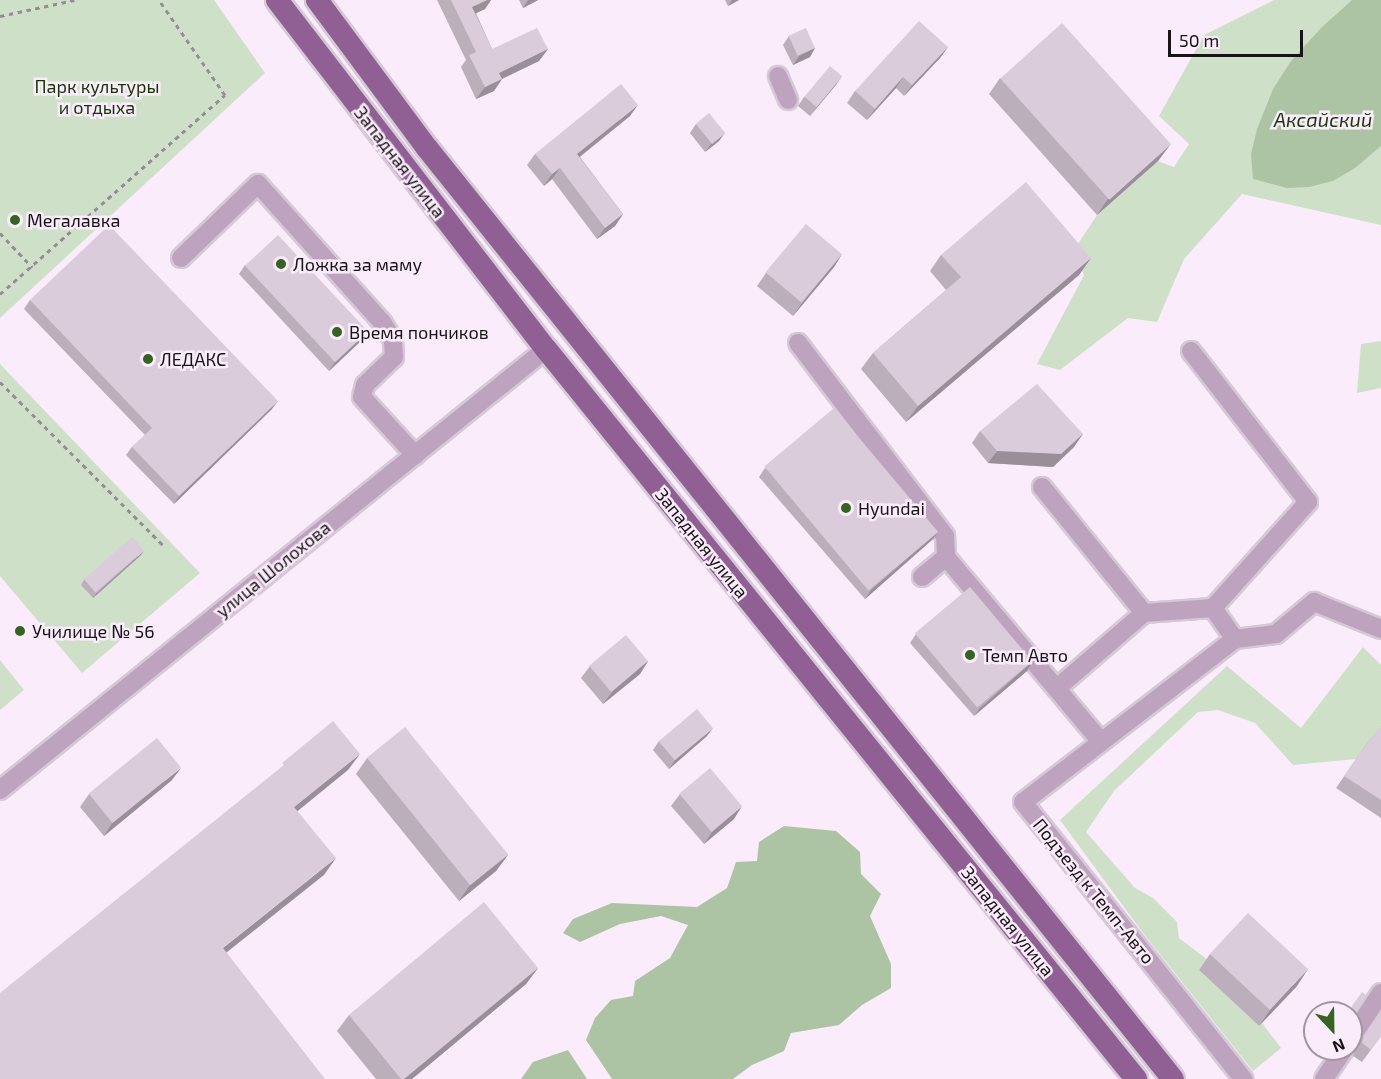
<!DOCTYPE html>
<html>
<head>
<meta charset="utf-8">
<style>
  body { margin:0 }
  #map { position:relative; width:1381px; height:1079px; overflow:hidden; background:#faecfb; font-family:"Exo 2",sans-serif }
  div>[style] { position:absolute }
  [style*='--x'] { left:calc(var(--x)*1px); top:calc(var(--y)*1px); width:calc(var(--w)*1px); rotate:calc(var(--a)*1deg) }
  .green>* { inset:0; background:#cfe0c8 }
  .water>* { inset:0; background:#adc4a4 }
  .path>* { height:3px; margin-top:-1.5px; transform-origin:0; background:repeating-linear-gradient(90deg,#968c96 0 4.5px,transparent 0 9px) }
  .roads { filter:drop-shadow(2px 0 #d6c9d7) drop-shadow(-2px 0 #d6c9d7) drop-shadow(0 2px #d6c9d7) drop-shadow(0 -2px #d6c9d7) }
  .minor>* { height:18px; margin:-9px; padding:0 9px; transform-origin:9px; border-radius:9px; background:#bea3bf }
  .major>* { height:22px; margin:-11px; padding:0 11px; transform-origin:11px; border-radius:11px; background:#906094 }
  .wall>* { inset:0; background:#bbafbc }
  .shaded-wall>* { inset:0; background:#998f99 }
  .building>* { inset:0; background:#daccdb; transform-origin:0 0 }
  .dots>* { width:16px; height:16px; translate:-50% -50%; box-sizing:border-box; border:3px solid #faecfb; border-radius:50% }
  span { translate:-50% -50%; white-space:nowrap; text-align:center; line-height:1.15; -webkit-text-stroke:5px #faecfb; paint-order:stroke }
  .park-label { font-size:18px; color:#163505 }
  .street-label { font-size:18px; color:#181318 }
  .poi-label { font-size:18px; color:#181318 }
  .left { translate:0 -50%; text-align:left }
  .water-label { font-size:20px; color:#1b3a0b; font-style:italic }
  .north { position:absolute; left:1303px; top:1001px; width:60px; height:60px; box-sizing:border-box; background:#faecfb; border:2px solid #a095a0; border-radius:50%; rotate:158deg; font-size:16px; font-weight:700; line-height:24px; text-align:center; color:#181318 }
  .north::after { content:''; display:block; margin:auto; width:21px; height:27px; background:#366321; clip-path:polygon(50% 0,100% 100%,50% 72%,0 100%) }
  .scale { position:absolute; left:1168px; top:30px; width:135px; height:27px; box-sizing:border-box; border:3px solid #181318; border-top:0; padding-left:8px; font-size:18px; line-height:21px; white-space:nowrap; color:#181318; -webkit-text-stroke:4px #faecfb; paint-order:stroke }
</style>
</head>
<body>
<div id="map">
  <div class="green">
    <i style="clip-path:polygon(0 0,214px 0,265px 73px,0 318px)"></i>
    <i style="clip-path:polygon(1274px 0,1381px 0,1381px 225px,1242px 194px,1184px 259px,1157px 322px,1128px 318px,1060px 370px,1037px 364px,1084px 275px,1074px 250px,1097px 215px,1158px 161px,1174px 167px,1189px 144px,1159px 116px,1204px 35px)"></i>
    <i style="clip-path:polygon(1381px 341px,1381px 388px,1357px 393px,1361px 344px)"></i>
    <i style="clip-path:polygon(0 364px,200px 573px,82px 673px,0 576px)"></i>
    <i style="clip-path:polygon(1363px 647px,1381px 665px,1381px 728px,1356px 759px,1293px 765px,1255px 723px,1218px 710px,1198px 712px,1114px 791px,1086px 832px,1135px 888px,1153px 898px,1177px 922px,1179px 938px,1208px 960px,1199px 970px,1259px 1026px,1262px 1023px,1281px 1048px,1253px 1071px,1143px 933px,1060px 820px,1227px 666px,1301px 728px)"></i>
    <i style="clip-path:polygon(0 660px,24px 690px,0 710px)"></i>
  </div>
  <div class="water">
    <i style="clip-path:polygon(1352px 0,1381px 0,1381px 146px,1355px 168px,1333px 181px,1309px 187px,1287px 188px,1253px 179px,1251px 154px,1257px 129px,1273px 89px,1291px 61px,1321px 28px)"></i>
    <i style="clip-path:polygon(784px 826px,836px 831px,860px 852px,861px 874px,881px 894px,870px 916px,891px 964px,891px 988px,862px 1005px,839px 1025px,791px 1033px,784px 1051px,752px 1065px,733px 1079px,612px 1079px,586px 1040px,595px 1018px,611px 1000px,633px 996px,635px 981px,670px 958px,688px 925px,661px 916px,620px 924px,580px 942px,563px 933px,573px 919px,612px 903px,697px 907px,727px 888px,736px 862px,757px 861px,759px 842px)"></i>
    <i style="clip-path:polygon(568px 1050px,587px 1079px,521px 1079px,533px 1062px)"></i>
  </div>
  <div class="path">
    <i style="--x:0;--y:16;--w:76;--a:-12.2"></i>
    <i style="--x:0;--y:233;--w:47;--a:46.7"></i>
    <i style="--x:0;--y:294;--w:300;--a:-41.5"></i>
    <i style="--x:225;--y:95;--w:116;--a:-124.8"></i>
    <i style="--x:0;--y:382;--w:231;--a:45"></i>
  </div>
  <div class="roads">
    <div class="minor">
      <i style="--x:778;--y:76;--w:26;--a:67"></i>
      <i style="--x:181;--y:258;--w:107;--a:-43.9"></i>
      <i style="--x:258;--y:184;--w:186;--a:48.1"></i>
      <i style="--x:382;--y:322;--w:21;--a:59"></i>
      <i style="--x:393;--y:340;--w:17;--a:87"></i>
      <i style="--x:394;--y:357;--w:40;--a:136"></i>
      <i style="--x:365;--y:385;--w:12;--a:104"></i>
      <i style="--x:362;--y:397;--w:79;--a:47.6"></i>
      <i style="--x:798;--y:343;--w:243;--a:52.7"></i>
      <i style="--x:945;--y:536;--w:21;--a:87"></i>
      <i style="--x:1191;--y:351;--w:191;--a:52.2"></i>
      <i style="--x:1308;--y:502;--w:142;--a:131.9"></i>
      <i style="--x:1213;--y:608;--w:38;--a:55"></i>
      <i style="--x:1235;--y:639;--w:267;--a:142.4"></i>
      <i style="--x:1023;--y:802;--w:354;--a:51.5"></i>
      <i style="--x:1042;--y:487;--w:162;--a:51"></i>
      <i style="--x:1144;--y:613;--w:115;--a:139.2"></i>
      <i style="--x:922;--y:577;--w:31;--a:-40"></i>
      <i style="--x:946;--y:557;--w:241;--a:50"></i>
      <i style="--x:1144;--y:613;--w:69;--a:-4.1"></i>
      <i style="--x:1235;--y:639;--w:41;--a:-7"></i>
      <i style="--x:1276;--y:634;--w:50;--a:-40.1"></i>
      <i style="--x:1314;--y:602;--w:72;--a:21.9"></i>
      <i style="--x:0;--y:790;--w:702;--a:-38.93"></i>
      <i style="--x:1351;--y:1038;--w:54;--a:-56.3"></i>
      <i style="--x:1324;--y:1079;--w:36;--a:-56"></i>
    </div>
    <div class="major">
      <i style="--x:277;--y:0;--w:441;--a:52.4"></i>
      <i style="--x:546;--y:349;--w:939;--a:51.05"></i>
      <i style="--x:317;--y:0;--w:184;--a:53.4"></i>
      <i style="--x:427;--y:148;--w:1193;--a:51.3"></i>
    </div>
  </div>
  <div class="wall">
    <i style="clip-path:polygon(437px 0,491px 0,485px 9px,476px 13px,492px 49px,548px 49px,539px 61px,502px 79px,494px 91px,476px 99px,461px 67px,466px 60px)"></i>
    <i style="clip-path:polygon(519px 0,538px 0,523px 8px)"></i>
    <i style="clip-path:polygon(725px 0,739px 0,728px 6px)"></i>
    <i style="clip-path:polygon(789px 36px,815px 48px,810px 57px,793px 65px,783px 45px)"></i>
    <i style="clip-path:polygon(948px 47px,940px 58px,904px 96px,896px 88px,867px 120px,847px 103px,855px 91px)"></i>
    <i style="clip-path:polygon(842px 76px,810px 116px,798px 106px,804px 97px)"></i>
    <i style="clip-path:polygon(1000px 78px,1170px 145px,1158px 161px,1097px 215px,989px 94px)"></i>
    <i style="clip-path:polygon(630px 116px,580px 157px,623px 214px,615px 226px,597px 239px,552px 179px,544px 186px,527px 165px,535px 154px)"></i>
    <i style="clip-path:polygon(696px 124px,719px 141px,705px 152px,690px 133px)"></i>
    <i style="clip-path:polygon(842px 254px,834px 267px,793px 316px,757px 286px,766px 273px)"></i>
    <i style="clip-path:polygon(941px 255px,1091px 258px,1079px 275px,906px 422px,861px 369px,873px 353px,946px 290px,930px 271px)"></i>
    <i style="clip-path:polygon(245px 265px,362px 340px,329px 371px,239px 274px)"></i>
    <i style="clip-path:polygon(30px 300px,272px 409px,174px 504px,126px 455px,132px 447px,145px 435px,24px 309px)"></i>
    <i style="clip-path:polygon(980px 431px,1074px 447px,1053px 467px,988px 463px,972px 443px)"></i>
    <i style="clip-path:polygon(765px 468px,939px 531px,933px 539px,865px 599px,759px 477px)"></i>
    <i style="clip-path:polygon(141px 555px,93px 598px,81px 585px,84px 580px)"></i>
    <i style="clip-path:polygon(916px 634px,1032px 662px,1027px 671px,974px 716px,910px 643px)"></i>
    <i style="clip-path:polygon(648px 661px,640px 674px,603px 704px,581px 678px,590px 666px)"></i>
    <i style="clip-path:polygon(1381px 726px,1381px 818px,1336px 788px,1365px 746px)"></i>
    <i style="clip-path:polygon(707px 736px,669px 769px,653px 750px,659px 741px)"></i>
    <i style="clip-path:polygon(367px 758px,508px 855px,496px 871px,459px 901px,356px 774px)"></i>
    <i style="clip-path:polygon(172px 780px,104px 836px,80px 807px,89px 794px)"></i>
    <i style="clip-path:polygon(680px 794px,734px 819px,704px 844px,671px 806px)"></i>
    <i style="clip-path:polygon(1210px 954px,1297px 986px,1259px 1026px,1199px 970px)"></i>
    <i style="clip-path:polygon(538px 968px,526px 984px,412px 1079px,376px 1079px,337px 1031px,349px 1015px)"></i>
    <i style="clip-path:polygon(1364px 1036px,1381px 1036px,1362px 1062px,1353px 1056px,1355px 1048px)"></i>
  </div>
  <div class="shaded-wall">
    <i style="clip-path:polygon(487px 0,491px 0,485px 9px,464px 19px,472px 7px)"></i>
    <i style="clip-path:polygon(528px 0,538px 0,523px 8px)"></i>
    <i style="clip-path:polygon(732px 0,739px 0,728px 6px)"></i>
    <i style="clip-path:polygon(948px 47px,940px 58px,904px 96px,912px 85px)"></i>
    <i style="clip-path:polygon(815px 48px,810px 57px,793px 65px,799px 56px)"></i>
    <i style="clip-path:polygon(548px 49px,539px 61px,491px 84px,499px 73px)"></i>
    <i style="clip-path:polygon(842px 76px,836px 85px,810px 116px,816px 108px)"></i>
    <i style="clip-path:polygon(903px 77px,896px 88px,867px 120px,875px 109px)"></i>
    <i style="clip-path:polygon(502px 79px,494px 91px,476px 99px,485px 87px)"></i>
    <i style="clip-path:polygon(638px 105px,630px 116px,569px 165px,577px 154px)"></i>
    <i style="clip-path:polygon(725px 133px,719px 141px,705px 152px,711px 144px)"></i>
    <i style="clip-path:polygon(1170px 145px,1158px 161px,1097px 215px,1108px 199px)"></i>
    <i style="clip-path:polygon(560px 168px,552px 179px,544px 186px,552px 174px)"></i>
    <i style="clip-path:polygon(623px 214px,615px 226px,597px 239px,605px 228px)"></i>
    <i style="clip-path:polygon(842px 254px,834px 267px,793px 316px,802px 303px)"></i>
    <i style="clip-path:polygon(1091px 258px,1079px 275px,906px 422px,918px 406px)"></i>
    <i style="clip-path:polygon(368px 331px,362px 340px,329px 371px,335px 362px)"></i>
    <i style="clip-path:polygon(278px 401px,272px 409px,174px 504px,179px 496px)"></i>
    <i style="clip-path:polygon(1083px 434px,1074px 447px,1053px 467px,988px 463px,997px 451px)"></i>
    <i style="clip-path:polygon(939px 531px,933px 539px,865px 599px,871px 590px)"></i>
    <i style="clip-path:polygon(144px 551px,141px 555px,93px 598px,96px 594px)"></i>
    <i style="clip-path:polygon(648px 661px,640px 674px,603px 704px,612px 692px)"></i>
    <i style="clip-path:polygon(1032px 662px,1027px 671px,974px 716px,980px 708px)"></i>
    <i style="clip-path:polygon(713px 728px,707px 736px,669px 769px,675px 760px)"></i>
    <i style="clip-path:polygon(360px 754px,348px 770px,283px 823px,294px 807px)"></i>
    <i style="clip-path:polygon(181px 768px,172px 780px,104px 836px,112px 823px)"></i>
    <i style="clip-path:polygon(742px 806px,734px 819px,704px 844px,712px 832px)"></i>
    <i style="clip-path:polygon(508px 855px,496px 871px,459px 901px,470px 885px)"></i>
    <i style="clip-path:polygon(336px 858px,324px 875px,212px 964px,223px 948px)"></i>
    <i style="clip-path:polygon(538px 968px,526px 984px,412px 1079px,404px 1079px)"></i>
    <i style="clip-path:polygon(1308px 969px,1297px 986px,1259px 1026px,1270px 1010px)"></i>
  </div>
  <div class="building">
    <i style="clip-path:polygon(451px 0,487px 0,472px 7px,492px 49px,537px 28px,548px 49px,499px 73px,502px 79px,485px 87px,469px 55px,476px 52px)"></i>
    <i style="clip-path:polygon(919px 21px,948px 47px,912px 85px,903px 77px,875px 109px,855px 91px)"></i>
    <i style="left:1062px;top:23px;width:163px;height:83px;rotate:48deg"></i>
    <i style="left:806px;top:28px;width:22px;height:19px;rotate:66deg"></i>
    <i style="left:830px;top:66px;width:16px;height:40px;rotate:40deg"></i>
    <i style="clip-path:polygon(621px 84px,638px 105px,577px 154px,623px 214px,605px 228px,560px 168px,552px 174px,535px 154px)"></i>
    <i style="left:709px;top:113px;width:26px;height:17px;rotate:51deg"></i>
    <i style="clip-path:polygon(1026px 182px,1091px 258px,918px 406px,873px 353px,961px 277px,941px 255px)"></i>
    <i style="left:806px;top:224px;width:47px;height:63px;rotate:40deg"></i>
    <i style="clip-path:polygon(109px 225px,278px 401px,179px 496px,132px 447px,152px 428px,30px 300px)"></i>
    <i style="left:278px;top:235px;width:132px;height:45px;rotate:47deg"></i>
    <i style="clip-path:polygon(1037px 384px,1083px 434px,1061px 454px,997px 451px,980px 431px)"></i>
    <i style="left:834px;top:408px;width:162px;height:91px;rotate:50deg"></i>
    <i style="left:132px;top:537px;width:18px;height:64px;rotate:49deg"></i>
    <i style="left:970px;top:587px;width:97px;height:72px;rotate:50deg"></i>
    <i style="left:626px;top:635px;width:34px;height:48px;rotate:50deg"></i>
    <i style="left:697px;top:709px;width:25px;height:50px;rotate:50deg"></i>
    <i style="clip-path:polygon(333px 721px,360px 754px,294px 807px,336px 858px,223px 948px,325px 1079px,0 1079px,0 993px,284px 765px,282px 763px)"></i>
    <i style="clip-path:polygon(1381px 726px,1381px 800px,1344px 776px,1365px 746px)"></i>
    <i style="left:405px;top:727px;width:164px;height:49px;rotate:51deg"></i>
    <i style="left:157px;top:738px;width:38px;height:88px;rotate:51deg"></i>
    <i style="left:710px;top:768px;width:50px;height:40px;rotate:50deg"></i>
    <i style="clip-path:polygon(484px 902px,538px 968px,404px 1079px,401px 1079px,349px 1015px)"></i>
    <i style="left:1248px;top:913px;width:82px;height:56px;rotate:43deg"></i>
    <i style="clip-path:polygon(1362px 992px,1366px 995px,1351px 1022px,1351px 1013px,1347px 1013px)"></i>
    <i style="clip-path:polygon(1381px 1013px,1381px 1036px,1371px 1050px,1362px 1043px,1364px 1036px)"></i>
  </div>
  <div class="dots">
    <i style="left:15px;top:220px;background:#366321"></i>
    <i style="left:281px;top:264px;background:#366321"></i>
    <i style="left:337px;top:332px;background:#366321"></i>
    <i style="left:148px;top:359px;background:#366321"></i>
    <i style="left:846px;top:508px;background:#366321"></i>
    <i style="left:20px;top:631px;background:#366321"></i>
    <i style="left:970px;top:655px;background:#366321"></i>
  </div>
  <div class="park-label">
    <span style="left:97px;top:97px">Парк культуры<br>и отдыха</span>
  </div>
  <div class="street-label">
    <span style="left:400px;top:162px;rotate:52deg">Западная улица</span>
    <span style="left:702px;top:543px;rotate:51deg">Западная улица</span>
    <span style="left:273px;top:569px;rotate:-39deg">улица Шолохова</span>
    <span style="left:1094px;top:891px;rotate:51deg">Подъезд к Темп-Авто</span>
    <span style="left:1008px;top:921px;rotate:51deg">Западная улица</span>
  </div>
  <div class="poi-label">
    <span class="left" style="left:27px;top:220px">Мегалавка</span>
    <span class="left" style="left:293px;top:264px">Ложка за маму</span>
    <span class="left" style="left:349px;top:332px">Время пончиков</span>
    <span class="left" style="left:160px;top:359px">ЛЕДАКС</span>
    <span class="left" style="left:858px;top:508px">Hyundai</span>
    <span class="left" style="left:32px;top:631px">Училище № 56</span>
    <span class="left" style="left:982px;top:655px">Темп Авто</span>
  </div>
  <div class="water-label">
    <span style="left:1323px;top:119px">Аксайский</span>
  </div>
  <div class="north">N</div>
  <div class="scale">50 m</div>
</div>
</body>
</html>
